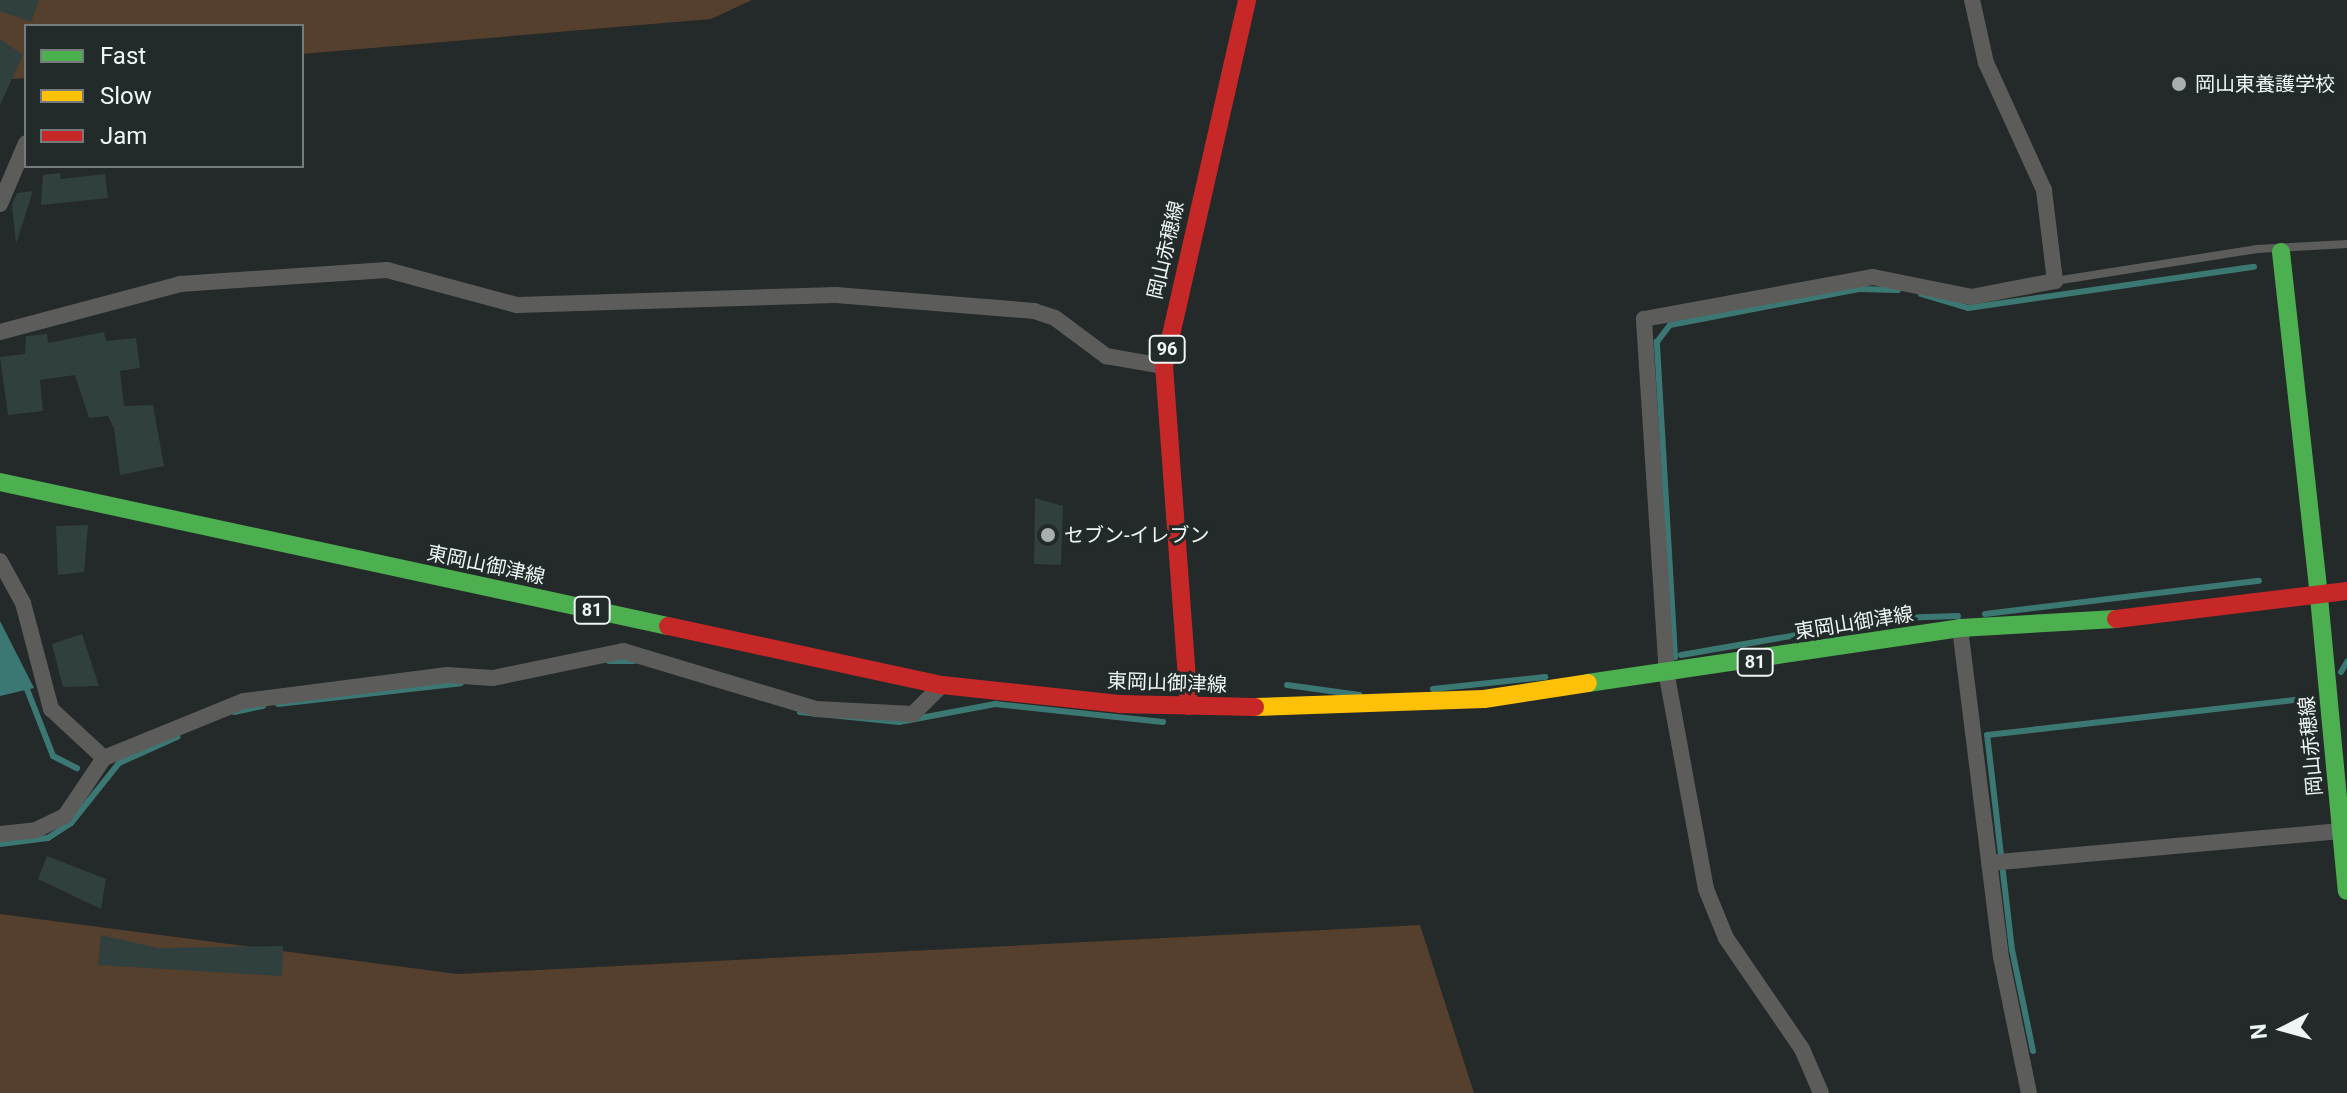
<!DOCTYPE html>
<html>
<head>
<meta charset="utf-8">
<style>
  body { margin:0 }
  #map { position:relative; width:2347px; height:1093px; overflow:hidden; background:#242929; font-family:Roboto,"Noto Sans JP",sans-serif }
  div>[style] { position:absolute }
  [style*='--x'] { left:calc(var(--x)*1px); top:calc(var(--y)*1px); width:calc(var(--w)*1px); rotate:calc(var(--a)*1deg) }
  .green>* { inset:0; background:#553f2d }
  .water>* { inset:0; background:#3c7873 }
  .stream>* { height:6px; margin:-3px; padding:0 3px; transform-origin:3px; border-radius:3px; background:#3c7873 }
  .building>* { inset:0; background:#30403e }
  .lane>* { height:8px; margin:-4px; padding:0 4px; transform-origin:4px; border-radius:4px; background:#5c5c5b }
  .street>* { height:16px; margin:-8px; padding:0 8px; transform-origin:8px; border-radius:8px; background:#5c5c5b }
  .fast>* { height:18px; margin:-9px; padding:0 9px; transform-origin:9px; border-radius:9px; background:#4caf50 }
  .slow>* { height:18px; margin:-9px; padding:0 9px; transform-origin:9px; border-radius:9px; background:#ffc107 }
  .jam>* { height:18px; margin:-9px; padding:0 9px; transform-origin:9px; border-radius:9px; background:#c62828 }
  .dots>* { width:22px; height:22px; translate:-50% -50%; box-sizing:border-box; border:4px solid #222b2a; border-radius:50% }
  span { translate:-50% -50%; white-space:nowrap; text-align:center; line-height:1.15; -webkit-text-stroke:6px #222b2a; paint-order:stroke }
  .shield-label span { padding:2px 6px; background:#222b2a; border:2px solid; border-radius:6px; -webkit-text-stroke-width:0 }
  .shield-label { font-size:18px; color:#f0f6f5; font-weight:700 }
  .poi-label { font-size:20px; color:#f0f6f5 }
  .left { translate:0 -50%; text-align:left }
  .street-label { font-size:20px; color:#f0f6f5 }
  .legend { position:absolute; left:24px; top:24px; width:280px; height:144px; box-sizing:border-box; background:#222b2a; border:2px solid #747c7b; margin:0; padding:10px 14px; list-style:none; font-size:24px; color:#f0f6f5 }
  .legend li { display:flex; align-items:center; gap:16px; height:40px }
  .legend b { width:40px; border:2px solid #747c7b }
  .north { position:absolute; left:2243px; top:989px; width:80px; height:80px; -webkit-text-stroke:6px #222b2a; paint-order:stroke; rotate:264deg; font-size:22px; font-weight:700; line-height:32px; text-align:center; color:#f0f6f5 }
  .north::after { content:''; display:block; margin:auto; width:28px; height:36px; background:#f0f6f5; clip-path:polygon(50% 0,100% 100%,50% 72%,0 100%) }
</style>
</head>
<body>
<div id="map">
  <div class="green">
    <i style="clip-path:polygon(0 0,752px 0,711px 19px,302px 54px,302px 26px,26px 26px,26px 78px,0 80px)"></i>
    <i style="clip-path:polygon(0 914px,457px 974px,1420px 925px,1474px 1093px,0 1093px)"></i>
  </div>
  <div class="water">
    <i style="clip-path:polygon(0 621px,34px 688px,0 696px)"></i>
  </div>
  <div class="stream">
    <i style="--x:1921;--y:294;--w:49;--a:16.6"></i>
    <i style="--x:1968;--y:308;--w:289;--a:-8.2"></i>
    <i style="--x:1985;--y:614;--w:276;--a:-6.9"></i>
    <i style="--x:1681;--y:655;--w:217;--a:-9.8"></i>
    <i style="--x:1895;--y:618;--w:63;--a:-1.8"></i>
    <i style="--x:1675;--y:657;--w:316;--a:-93.3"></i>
    <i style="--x:1657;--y:342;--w:21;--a:-53"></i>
    <i style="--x:1670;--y:325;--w:191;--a:-10.8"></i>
    <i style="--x:1858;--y:289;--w:40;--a:1.4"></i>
    <i style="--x:609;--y:661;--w:25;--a:0"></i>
    <i style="--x:2341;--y:672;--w:12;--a:-59"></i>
    <i style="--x:25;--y:684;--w:77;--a:68.7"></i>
    <i style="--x:53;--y:756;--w:27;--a:27"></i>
    <i style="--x:1287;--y:685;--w:73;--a:7.9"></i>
    <i style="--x:1433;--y:689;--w:113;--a:-6.1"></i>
    <i style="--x:278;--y:704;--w:184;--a:-6.5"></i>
    <i style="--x:234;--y:712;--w:30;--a:-12"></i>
    <i style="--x:800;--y:712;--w:100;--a:5.8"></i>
    <i style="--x:899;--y:722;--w:98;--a:-10.6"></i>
    <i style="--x:995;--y:704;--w:169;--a:6.1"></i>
    <i style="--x:0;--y:844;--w:48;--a:-7.1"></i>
    <i style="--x:48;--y:838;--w:27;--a:-33"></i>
    <i style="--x:71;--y:823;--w:77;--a:-51.3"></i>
    <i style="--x:119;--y:763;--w:64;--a:-24.1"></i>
    <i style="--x:2033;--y:1051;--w:103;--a:-101.7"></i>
    <i style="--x:2012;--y:950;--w:216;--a:-96.6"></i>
    <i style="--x:1987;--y:735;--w:311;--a:-6.5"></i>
  </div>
  <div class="building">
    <i style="clip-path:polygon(0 0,39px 0,31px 22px,0 11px)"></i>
    <i style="clip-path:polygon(0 39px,23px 55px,0 105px)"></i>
    <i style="clip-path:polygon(60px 173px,61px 179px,105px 174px,108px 198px,41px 205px,43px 175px)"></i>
    <i style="clip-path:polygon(33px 191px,16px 244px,12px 205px,17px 193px)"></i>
    <i style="clip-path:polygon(104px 332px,106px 341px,136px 338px,140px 368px,120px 371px,124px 406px,153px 405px,164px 466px,120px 475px,114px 428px,108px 416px,89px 418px,75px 375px,40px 380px,43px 411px,8px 415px,0 357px,25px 354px,26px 336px,47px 334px,48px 343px)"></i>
    <i style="clip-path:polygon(1035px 498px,1063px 506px,1061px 565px,1034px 564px)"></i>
    <i style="clip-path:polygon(88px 525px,84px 572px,58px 575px,56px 526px)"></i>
    <i style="clip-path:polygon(82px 634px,99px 686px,63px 687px,52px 644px)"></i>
    <i style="clip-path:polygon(47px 856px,106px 879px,101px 909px,38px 879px)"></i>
    <i style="clip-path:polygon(101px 935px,158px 948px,283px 946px,282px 976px,98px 965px)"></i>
  </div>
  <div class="lane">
    <i style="--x:2055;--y:281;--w:205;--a:-9"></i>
    <i style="--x:2257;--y:249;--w:90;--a:-3.2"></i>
  </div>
  <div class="street">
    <i style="--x:0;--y:204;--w:66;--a:-66.9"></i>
    <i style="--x:0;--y:332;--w:186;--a:-14.9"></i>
    <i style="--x:180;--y:284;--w:207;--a:-3.9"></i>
    <i style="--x:387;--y:270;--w:135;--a:15.1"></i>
    <i style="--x:517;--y:305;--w:319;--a:-1.8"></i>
    <i style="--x:836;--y:295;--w:199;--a:4.6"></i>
    <i style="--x:1034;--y:311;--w:22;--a:18"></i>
    <i style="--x:1055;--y:318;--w:64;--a:36.7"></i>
    <i style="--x:1106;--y:356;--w:59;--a:9.8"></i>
    <i style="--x:0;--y:561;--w:48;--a:61.3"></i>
    <i style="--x:23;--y:603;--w:110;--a:75.2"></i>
    <i style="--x:51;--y:709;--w:72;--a:42.8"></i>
    <i style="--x:1960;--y:628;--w:332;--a:82.9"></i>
    <i style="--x:2001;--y:957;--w:139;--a:78.4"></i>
    <i style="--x:0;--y:834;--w:36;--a:-6"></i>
    <i style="--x:36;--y:830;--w:32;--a:-26"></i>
    <i style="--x:65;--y:816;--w:70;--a:-56.1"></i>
    <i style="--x:104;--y:758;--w:151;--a:-22.2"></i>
    <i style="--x:244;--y:701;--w:205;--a:-7.3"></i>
    <i style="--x:447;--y:675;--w:46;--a:3.7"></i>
    <i style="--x:493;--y:678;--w:133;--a:-11.7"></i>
    <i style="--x:623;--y:651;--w:202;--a:16.7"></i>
    <i style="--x:816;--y:709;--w:97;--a:3"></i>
    <i style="--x:913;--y:714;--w:41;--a:-45"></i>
    <i style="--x:1989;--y:863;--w:353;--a:-5.2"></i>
    <i style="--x:1821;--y:1093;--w:48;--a:-113.4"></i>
    <i style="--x:1802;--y:1049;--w:135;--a:-124.4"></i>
    <i style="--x:1726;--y:938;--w:53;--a:-112.2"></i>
    <i style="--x:1706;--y:889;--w:217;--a:-100.4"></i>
    <i style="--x:1667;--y:676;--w:358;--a:-93.7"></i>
    <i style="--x:1644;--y:319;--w:233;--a:-10.4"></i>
    <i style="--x:1873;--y:277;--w:100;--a:11.5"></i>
    <i style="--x:1971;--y:297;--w:86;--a:-10.8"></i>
    <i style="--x:2055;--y:281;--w:92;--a:-96.9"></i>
    <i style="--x:2044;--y:190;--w:140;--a:-114.5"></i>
    <i style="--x:1986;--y:63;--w:65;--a:-102.5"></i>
  </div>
  <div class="fast">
    <i style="--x:2281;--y:252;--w:347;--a:83.7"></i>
    <i style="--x:0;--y:482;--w:683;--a:12.17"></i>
    <i style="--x:2319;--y:597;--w:295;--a:84.6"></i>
    <i style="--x:1588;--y:683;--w:376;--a:-8.4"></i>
    <i style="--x:1960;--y:628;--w:156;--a:-3.3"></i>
  </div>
  <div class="slow">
    <i style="--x:1255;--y:707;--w:229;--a:-2"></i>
    <i style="--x:1484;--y:699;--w:105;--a:-8.7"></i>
  </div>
  <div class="jam">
    <i style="--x:2116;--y:619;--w:233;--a:-6.9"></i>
    <i style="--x:668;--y:626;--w:280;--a:12.2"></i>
    <i style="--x:942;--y:685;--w:178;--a:6.1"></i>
    <i style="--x:1119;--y:704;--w:136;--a:1.3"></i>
    <i style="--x:1189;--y:706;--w:341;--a:-94.2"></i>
    <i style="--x:1164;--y:366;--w:375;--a:-77.2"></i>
  </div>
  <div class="dots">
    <i style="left:2179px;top:84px;background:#a9aeae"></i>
    <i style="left:1048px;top:535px;background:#a9aeae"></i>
  </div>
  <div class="shield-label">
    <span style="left:1167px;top:349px">96</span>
    <span style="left:592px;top:610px">81</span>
    <span style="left:1755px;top:662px">81</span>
  </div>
  <div class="poi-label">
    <span class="left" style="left:2195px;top:84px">岡山東養護学校</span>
    <span class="left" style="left:1064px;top:535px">セブン-イレブン</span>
  </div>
  <div class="street-label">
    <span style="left:1166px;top:250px;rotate:-77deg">岡山赤穂線</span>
    <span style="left:486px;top:565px;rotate:12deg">東岡山御津線</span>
    <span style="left:1854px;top:623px;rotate:-9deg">東岡山御津線</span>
    <span style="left:1167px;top:683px;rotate:2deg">東岡山御津線</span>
    <span style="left:2311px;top:746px;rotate:-95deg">岡山赤穂線</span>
  </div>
  <ul class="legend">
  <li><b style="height:10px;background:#4caf50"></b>Fast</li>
  <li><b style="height:10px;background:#ffc107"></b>Slow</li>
  <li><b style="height:10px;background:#c62828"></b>Jam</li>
  </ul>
  <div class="north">N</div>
</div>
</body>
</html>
